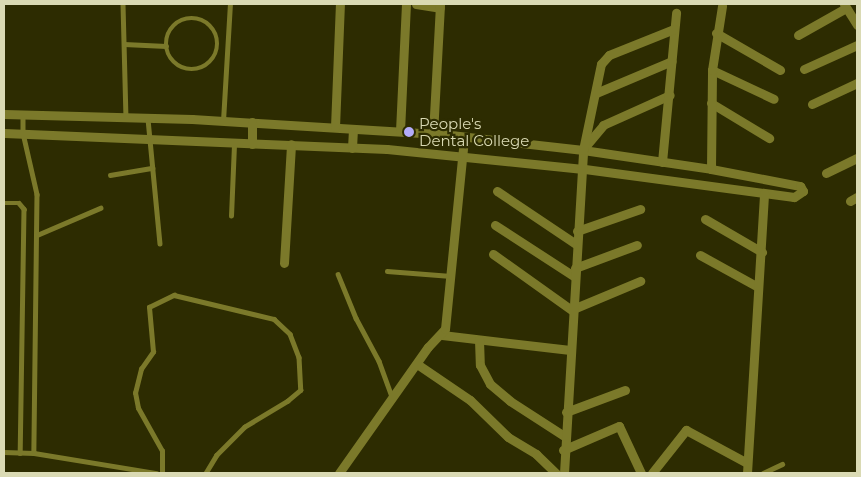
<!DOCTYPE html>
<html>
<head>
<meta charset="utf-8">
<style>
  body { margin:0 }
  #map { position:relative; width:861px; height:477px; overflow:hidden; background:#2d2c01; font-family:Montserrat,sans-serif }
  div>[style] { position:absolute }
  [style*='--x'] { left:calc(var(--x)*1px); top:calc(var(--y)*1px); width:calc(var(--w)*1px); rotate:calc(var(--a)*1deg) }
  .lane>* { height:4.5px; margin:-2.25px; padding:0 2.25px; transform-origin:2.25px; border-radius:2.25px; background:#7b792a }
  .lane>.ring { margin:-2.25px; padding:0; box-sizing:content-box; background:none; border:4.5px solid #7b792a; border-radius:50% }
  .street>* { height:9px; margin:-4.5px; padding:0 4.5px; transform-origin:4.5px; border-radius:4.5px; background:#7b792a }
  .dots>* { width:14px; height:14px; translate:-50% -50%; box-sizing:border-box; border:2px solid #2d2c01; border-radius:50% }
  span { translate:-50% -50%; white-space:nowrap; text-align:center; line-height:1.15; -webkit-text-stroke:4.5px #2d2c01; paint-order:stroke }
  .poi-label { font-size:15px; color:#dadab4 }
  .left { translate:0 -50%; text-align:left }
  .frame { position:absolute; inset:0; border:5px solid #dadab4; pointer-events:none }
</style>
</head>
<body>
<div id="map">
  <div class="lane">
    <i style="--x:123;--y:4;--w:113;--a:88.5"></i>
    <i class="ring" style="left:166px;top:18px;width:47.5px;height:47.5px"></i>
    <i style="--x:124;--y:44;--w:42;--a:2.7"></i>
    <i style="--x:23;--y:115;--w:18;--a:90"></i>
    <i style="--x:23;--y:133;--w:63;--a:77.1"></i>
    <i style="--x:37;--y:194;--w:259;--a:90.7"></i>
    <i style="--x:148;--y:119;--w:125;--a:84.5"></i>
    <i style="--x:223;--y:121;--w:117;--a:-86.6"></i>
    <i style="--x:110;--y:175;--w:43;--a:-9.5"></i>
    <i style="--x:4;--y:203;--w:15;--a:0"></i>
    <i style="--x:19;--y:203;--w:8;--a:50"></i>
    <i style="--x:24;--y:209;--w:244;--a:90.9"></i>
    <i style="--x:231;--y:216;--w:73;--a:-87.6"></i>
    <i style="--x:37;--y:235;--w:69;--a:-23.2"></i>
    <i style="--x:387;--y:271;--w:64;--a:4.5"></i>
    <i style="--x:338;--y:274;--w:48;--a:67.8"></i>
    <i style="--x:356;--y:318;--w:49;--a:61.9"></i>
    <i style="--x:379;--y:361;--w:38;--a:70"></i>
    <i style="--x:4;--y:452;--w:30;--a:2"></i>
    <i style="--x:34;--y:453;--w:124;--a:9.3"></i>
    <i style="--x:162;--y:473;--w:22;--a:-90"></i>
    <i style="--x:162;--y:451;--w:49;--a:-119.2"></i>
    <i style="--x:138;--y:408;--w:15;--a:-101"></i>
    <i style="--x:135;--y:393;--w:25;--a:-76"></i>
    <i style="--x:141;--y:369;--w:21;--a:-55"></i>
    <i style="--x:153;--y:352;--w:45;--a:-95.1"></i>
    <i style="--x:149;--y:307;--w:28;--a:-26"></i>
    <i style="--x:174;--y:295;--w:103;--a:13.5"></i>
    <i style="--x:274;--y:319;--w:22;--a:43"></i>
    <i style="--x:290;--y:334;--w:25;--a:69"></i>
    <i style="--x:299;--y:357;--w:33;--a:87"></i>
    <i style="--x:301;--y:390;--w:17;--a:140"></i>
    <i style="--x:288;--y:401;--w:50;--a:148.8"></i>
    <i style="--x:245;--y:427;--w:40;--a:135"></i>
    <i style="--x:217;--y:455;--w:21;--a:121"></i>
    <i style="--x:763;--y:473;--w:21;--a:-25"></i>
  </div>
  <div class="street">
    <i style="--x:416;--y:4;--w:24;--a:9"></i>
    <i style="--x:844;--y:4;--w:25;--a:58"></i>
    <i style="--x:716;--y:33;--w:74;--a:30"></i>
    <i style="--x:798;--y:35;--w:55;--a:-29.4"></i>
    <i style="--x:804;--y:69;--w:58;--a:-24.4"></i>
    <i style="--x:712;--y:70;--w:68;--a:25.1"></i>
    <i style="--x:596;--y:93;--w:82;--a:-22.8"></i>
    <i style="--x:711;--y:103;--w:68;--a:31.1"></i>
    <i style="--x:812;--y:104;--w:50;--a:-25"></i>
    <i style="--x:4;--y:114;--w:188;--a:1.5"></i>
    <i style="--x:192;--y:119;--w:259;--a:3.5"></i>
    <i style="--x:451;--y:135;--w:133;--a:6.5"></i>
    <i style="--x:583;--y:150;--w:129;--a:8.4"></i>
    <i style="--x:711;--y:169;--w:91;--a:10.8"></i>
    <i style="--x:800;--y:186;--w:6;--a:59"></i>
    <i style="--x:803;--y:191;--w:11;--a:146"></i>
    <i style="--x:794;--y:197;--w:213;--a:-172.4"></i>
    <i style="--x:583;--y:169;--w:197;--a:-174.2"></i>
    <i style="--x:387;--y:149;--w:383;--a:-177.6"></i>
    <i style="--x:335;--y:127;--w:123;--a:-87.7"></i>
    <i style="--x:400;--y:131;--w:127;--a:-87.3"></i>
    <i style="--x:433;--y:134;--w:130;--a:-86.9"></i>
    <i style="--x:252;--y:144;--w:22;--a:-90"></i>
    <i style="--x:352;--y:148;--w:19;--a:-87"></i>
    <i style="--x:584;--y:148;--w:30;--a:-50"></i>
    <i style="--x:603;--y:125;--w:73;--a:-24.1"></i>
    <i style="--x:662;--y:162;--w:150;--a:-84.6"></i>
    <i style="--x:711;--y:169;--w:99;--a:-89.4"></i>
    <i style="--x:712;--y:70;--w:65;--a:-81.1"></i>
    <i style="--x:826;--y:173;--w:34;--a:-26"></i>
    <i style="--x:497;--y:191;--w:95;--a:33.9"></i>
    <i style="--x:850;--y:201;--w:8;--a:-30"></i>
    <i style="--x:705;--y:219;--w:66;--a:30.1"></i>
    <i style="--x:495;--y:225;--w:95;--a:33"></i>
    <i style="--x:577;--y:231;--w:67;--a:-19.2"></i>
    <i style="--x:493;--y:254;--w:98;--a:35.5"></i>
    <i style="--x:700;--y:255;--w:66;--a:28.9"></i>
    <i style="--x:284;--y:263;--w:119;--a:-86.6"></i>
    <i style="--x:575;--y:268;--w:66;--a:-20.4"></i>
    <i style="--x:573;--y:309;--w:73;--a:-22.7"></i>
    <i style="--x:442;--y:335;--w:129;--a:6.7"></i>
    <i style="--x:479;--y:340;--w:25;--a:88"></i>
    <i style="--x:480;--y:365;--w:21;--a:62"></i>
    <i style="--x:490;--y:384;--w:26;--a:40"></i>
    <i style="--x:510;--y:401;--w:64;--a:32.9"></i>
    <i style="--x:417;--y:364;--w:64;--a:34.2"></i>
    <i style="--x:470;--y:400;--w:53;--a:44.2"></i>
    <i style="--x:508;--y:437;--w:33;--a:31"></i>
    <i style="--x:536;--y:454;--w:28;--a:44"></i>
    <i style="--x:566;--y:412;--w:63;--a:-20.4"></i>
    <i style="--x:563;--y:450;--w:61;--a:-23.2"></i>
    <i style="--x:619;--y:426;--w:52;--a:64.9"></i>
    <i style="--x:339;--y:473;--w:154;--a:-54.8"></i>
    <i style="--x:428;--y:347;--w:25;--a:-47"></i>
    <i style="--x:445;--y:329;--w:193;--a:-84.3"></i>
    <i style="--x:564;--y:473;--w:324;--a:-86.6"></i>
    <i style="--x:583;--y:150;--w:88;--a:-78.2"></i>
    <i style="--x:601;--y:64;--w:12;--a:-48"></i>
    <i style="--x:609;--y:55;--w:70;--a:-21.8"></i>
    <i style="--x:652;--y:473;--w:55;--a:-51.7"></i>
    <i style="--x:686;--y:430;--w:69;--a:28.4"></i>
    <i style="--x:747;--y:473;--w:280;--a:-86.5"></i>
  </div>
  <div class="dots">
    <i style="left:409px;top:132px;background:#b3acf9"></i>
  </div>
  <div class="poi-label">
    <span class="left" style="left:419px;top:132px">People's<br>Dental College</span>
  </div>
  <div class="frame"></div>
</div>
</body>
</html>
